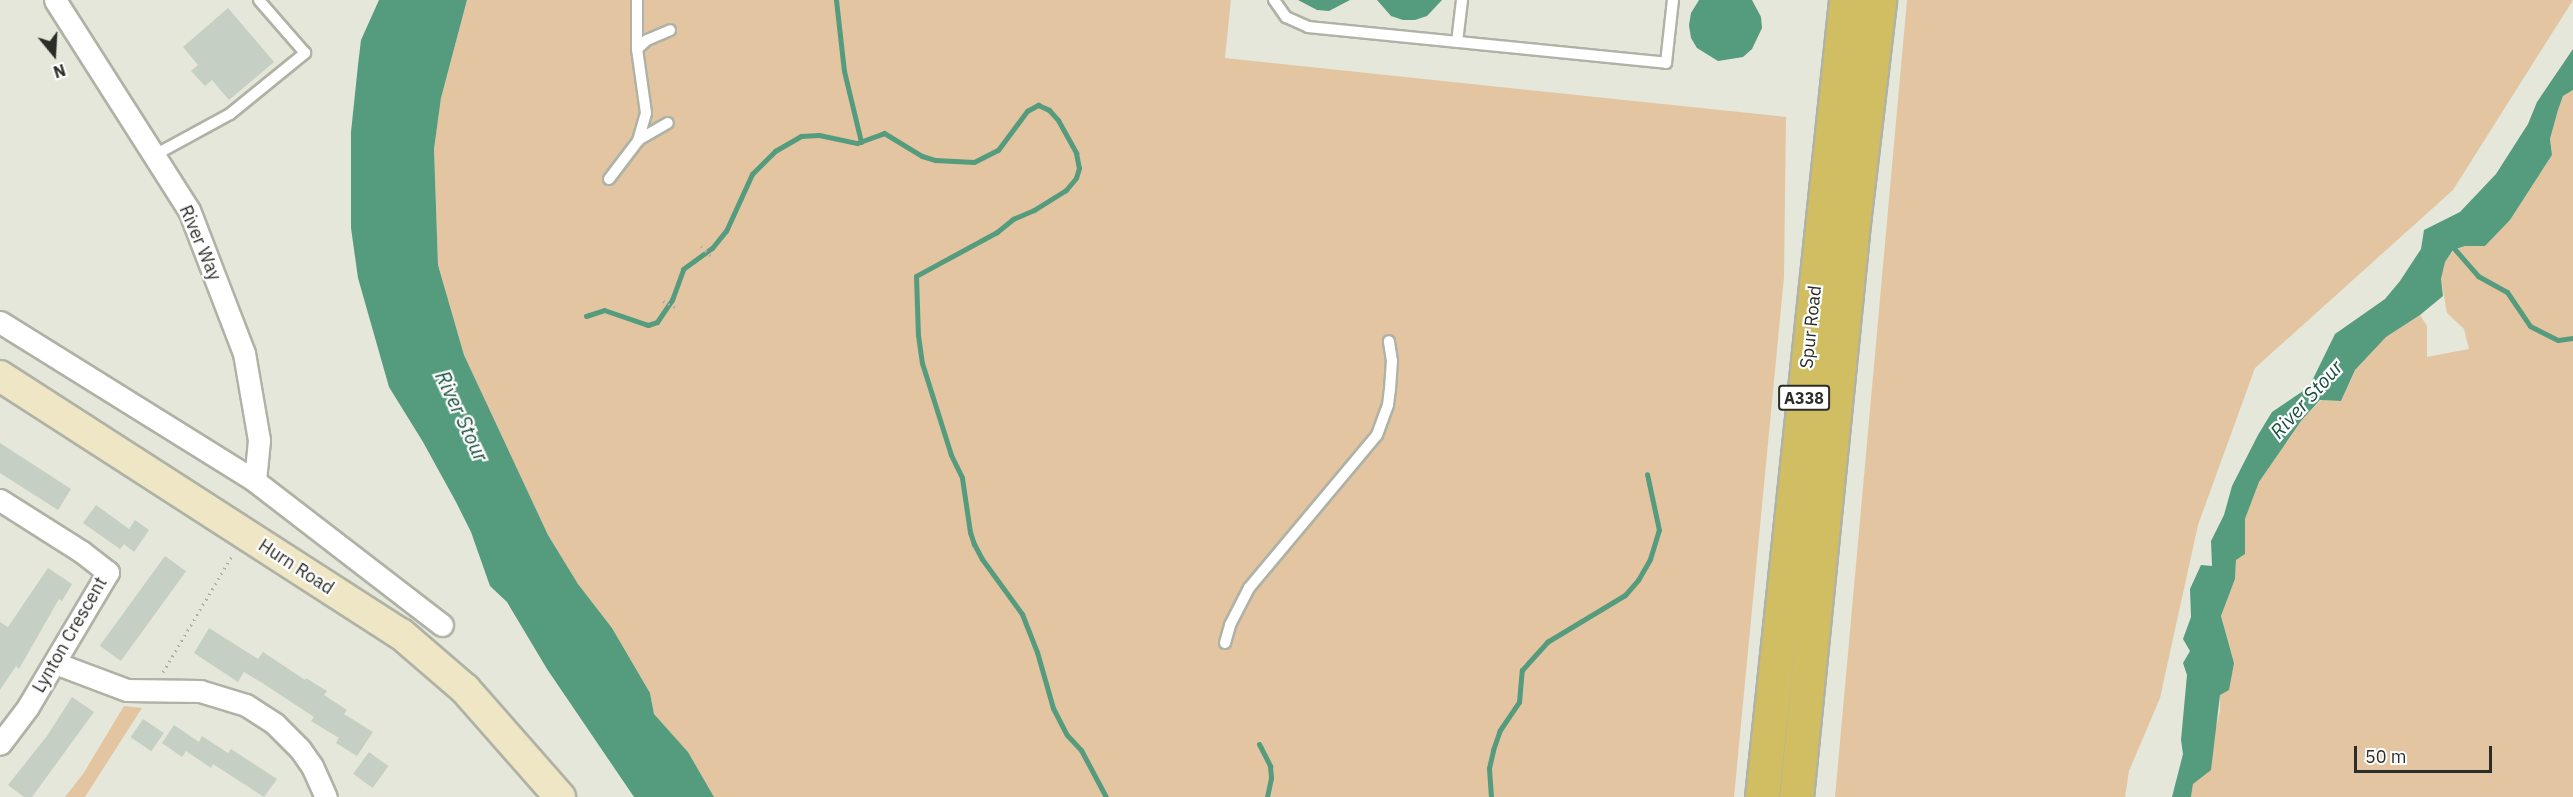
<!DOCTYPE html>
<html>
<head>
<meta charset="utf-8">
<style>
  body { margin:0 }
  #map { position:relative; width:2573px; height:797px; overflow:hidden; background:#e4e7da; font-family:"IBM Plex Sans",sans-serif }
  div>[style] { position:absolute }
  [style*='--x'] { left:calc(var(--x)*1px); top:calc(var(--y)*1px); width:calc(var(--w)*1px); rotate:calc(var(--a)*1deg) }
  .green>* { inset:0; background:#e3c6a1 }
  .water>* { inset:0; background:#559b7e }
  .stream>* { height:5px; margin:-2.5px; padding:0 2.5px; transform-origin:2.5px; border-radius:2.5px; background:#559b7e }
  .building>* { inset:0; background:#c5cfc4; transform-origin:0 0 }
  .path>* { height:3px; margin-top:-1.5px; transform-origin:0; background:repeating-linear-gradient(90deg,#acafa4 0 1.5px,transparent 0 6px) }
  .roads { filter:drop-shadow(2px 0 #afb2a5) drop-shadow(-2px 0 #afb2a5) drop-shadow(0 2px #afb2a5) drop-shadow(0 -2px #afb2a5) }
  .service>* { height:10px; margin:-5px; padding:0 5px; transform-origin:5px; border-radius:5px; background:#fff }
  .minor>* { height:21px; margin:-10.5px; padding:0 10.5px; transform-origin:10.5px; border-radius:10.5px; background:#fff }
  .secondary>* { height:30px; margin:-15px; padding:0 15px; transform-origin:15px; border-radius:15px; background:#eee6c4 }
  .trunk>* { height:33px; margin:-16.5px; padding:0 16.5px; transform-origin:16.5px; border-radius:16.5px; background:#d2be62 }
  span { translate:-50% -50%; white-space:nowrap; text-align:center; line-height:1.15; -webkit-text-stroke:4.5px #fff; paint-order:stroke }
  .shield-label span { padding:2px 4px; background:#fff; border:2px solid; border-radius:4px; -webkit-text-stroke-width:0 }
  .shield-label { font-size:16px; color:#2b2d28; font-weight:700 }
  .street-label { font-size:18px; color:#2b2d28 }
  .water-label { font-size:20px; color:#18503b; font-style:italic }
  .north { position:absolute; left:24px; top:24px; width:60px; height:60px; -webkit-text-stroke:4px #fff; paint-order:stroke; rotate:162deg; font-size:16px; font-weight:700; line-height:24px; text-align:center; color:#2b2d28 }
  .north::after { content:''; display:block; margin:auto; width:21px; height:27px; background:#2b2d28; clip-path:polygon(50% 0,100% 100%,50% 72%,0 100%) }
  .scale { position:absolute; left:2354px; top:746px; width:138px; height:27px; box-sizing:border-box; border:3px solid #2b2d28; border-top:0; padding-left:8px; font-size:18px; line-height:21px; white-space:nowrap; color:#2b2d28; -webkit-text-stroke:4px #fff; paint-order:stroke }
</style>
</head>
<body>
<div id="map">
  <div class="green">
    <i style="clip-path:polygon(467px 0,1231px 0,1225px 58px,1786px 117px,1784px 277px,1734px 797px,714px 797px,688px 752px,654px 714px,650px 693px,612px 628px,578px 584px,548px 535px,464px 355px,438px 265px,434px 149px,441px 98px)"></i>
    <i style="clip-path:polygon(1907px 0,2573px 0,2453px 190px,2255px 368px,2198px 525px,2160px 698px,2129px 771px,2125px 797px,1835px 797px)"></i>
    <i style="clip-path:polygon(2573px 90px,2573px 797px,2191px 797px,2193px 784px,2200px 776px,2215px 731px,2220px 711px,2220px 695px,2234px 663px,2221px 616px,2235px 579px,2236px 560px,2245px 553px,2245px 519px,2259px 482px,2301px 421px,2321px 400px,2341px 401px,2355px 370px,2386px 337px,2420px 315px,2427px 326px,2427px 357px,2469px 349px,2464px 329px,2447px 313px,2441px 279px,2445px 261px,2454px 250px,2465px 246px,2485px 246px,2510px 220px,2552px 155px,2550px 139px,2558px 110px,2563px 96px)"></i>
    <i style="clip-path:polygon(124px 706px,142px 708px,85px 797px,65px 797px,83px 774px)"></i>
  </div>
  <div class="water">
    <i style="clip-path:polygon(379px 0,467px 0,441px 98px,434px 149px,438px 265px,464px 355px,548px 535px,578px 584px,612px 628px,650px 693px,654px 714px,688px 752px,714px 797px,634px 797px,547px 669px,507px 602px,490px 586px,471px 532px,456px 502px,423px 442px,389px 387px,358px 278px,351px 228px,351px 132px,358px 65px,361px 40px)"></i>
    <i style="clip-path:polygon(1298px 0,1350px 0,1329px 11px,1317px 10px)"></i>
    <i style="clip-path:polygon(1377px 0,1442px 0,1427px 16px,1415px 20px,1403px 20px,1391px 16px)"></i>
    <i style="clip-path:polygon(1699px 0,1752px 0,1761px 17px,1762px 28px,1752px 49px,1743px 57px,1718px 61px,1697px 48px,1691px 38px,1689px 25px,1691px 13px)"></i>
    <i style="clip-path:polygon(2573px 49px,2573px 90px,2563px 96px,2558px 110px,2550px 139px,2552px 155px,2510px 220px,2485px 246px,2465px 246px,2453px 250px,2445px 262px,2441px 279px,2443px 296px,2420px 315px,2386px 337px,2355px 370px,2341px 401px,2320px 400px,2301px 421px,2259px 482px,2245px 519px,2245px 554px,2236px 560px,2235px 579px,2221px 616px,2234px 663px,2229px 690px,2220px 695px,2211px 770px,2193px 784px,2191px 797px,2172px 797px,2183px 754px,2181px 740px,2187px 675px,2183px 663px,2190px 651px,2183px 639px,2191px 617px,2190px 589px,2201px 565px,2212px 566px,2211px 541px,2224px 515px,2232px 486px,2258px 435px,2272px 412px,2309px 387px,2335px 334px,2385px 299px,2400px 281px,2421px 249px,2424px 230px,2460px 212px,2496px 174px,2528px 124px,2537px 102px)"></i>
  </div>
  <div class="stream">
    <i style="--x:836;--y:0;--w:71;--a:83.6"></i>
    <i style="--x:844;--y:71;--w:73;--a:76.5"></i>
    <i style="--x:2452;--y:246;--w:40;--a:49"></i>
    <i style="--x:2478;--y:276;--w:33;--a:29"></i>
    <i style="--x:2507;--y:292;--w:41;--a:55.9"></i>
    <i style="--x:2530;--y:326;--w:31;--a:27"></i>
    <i style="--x:2558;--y:340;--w:15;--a:-8"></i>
    <i style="--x:586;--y:316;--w:19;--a:-18"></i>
    <i style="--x:604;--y:310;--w:46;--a:18.8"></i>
    <i style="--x:648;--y:325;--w:9;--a:-18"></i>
    <i style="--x:657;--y:322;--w:27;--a:-56"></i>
    <i style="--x:672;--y:300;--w:33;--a:-70"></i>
    <i style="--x:683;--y:269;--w:36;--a:-36"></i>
    <i style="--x:712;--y:248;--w:22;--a:-51"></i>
    <i style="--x:726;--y:231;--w:63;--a:-65.5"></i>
    <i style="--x:752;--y:174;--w:33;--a:-45"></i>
    <i style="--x:775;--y:151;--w:30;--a:-30"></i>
    <i style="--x:801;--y:136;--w:18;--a:-3"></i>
    <i style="--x:819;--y:135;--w:39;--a:12"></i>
    <i style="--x:857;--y:143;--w:29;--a:-20"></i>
    <i style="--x:884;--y:133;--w:44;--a:31.2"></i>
    <i style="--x:922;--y:156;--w:14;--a:17"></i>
    <i style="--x:935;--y:160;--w:39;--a:3"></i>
    <i style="--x:974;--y:162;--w:27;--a:-27"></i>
    <i style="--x:998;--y:150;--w:49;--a:-53.4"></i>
    <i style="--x:1027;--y:111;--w:13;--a:-29"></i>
    <i style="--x:1038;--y:105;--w:12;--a:24"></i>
    <i style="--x:1049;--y:110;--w:13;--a:48"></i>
    <i style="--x:1058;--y:120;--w:38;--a:61"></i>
    <i style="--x:1076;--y:153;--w:15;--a:79"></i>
    <i style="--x:1079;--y:168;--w:10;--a:107"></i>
    <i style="--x:1076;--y:178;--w:16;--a:130"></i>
    <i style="--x:1066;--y:190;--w:38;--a:148"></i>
    <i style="--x:1034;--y:210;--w:23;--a:157"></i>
    <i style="--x:1013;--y:219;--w:21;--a:141"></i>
    <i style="--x:997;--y:232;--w:92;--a:151.5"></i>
    <i style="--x:916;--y:276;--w:59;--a:88.1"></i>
    <i style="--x:918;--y:335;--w:28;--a:82"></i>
    <i style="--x:922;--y:363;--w:96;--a:72.5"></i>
    <i style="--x:951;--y:455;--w:25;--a:64"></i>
    <i style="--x:962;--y:478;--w:55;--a:81.6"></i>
    <i style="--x:970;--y:532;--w:13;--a:72"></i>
    <i style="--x:974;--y:544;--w:17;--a:62"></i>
    <i style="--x:982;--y:559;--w:68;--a:54"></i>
    <i style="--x:1022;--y:614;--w:41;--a:68.5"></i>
    <i style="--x:1037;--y:652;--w:58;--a:74.1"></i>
    <i style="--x:1053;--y:708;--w:30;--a:63"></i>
    <i style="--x:1067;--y:735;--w:21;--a:47"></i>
    <i style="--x:1081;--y:750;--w:53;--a:62"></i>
    <i style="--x:1259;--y:744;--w:25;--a:63"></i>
    <i style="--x:1270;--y:766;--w:12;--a:85"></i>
    <i style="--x:1271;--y:778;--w:19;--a:102"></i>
    <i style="--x:1491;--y:797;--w:29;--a:-94"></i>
    <i style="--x:1489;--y:768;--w:18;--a:-77"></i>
    <i style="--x:1493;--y:750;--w:21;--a:-71"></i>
    <i style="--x:1500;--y:730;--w:34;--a:-56"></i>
    <i style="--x:1519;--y:702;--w:32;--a:-85"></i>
    <i style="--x:1522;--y:670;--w:38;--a:-48"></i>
    <i style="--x:1547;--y:642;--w:91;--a:-31.1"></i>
    <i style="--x:1625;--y:595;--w:20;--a:-49"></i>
    <i style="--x:1638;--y:580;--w:24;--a:-60"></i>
    <i style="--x:1650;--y:559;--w:30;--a:-73"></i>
    <i style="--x:1659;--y:530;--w:57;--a:-102.1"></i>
  </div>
  <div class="building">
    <i style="clip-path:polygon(228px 8px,274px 62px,229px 100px,212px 80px,205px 86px,191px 71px,198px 65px,183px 47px)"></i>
    <i style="clip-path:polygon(0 443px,71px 489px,58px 510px,0 473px)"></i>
    <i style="clip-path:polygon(96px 505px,129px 529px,135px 520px,149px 530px,134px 552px,124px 544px,120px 549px,83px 523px)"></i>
    <i style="left:165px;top:556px;width:26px;height:111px;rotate:36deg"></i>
    <i style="clip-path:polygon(48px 568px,72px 584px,62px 601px,59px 599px,19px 669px,16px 666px,0 690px,0 622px,8px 627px)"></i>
    <i style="clip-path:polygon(209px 628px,258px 659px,263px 652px,305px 680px,306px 678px,327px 691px,324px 695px,347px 710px,344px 714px,373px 732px,357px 756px,336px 743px,339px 738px,311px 721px,314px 717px,264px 684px,244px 672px,238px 682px,194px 653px)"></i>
    <i style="clip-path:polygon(72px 697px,94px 712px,32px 797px,24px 797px,8px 785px,47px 736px)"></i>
    <i style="left:143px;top:719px;width:25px;height:22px;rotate:34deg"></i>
    <i style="clip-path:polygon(174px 725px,199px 742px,202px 736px,228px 753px,231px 749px,277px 779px,264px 797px,213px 764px,211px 768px,186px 751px,182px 757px,162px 743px)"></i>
    <i style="left:369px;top:752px;width:24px;height:27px;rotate:36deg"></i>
  </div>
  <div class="path">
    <i style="--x:701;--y:246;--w:16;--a:45"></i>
    <i style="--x:663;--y:301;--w:16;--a:27"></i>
    <i style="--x:163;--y:672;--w:137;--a:-59.3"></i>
  </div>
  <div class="roads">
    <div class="service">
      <i style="--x:1274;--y:0;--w:21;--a:55"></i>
      <i style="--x:1286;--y:17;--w:24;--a:24"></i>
      <i style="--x:1308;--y:27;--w:360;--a:5.7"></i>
      <i style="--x:1666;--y:63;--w:63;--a:-83.7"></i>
      <i style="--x:1457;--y:42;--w:42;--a:-83.2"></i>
      <i style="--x:637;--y:49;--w:13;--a:-42"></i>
      <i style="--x:647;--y:40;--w:25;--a:-23"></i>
      <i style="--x:640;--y:139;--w:32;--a:-30"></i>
      <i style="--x:153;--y:156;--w:88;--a:-28.6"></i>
      <i style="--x:230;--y:114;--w:97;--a:-39.1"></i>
      <i style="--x:305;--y:53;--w:70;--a:-131"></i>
      <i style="--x:609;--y:179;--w:48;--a:-52.7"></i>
      <i style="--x:638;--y:141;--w:29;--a:-74"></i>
      <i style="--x:646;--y:113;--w:65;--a:-98"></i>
      <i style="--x:637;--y:49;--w:49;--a:-90"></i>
      <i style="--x:1225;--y:643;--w:19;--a:-74"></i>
      <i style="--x:1230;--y:625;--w:42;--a:-62.8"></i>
      <i style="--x:1249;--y:588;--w:199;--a:-50.1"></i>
      <i style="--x:1377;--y:435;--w:32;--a:-70"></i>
      <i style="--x:1388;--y:405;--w:16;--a:-83"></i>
      <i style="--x:1390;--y:389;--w:28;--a:-86"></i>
      <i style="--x:1392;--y:361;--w:20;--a:-99"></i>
    </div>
    <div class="minor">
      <i style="--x:55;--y:0;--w:249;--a:57.5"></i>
      <i style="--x:189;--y:210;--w:153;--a:69"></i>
      <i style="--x:244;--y:353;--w:88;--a:80.2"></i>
      <i style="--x:259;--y:440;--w:41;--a:95.6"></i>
      <i style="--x:0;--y:322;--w:301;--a:31.9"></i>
      <i style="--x:255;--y:481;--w:236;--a:37.6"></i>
      <i style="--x:0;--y:500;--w:97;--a:32.4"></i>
      <i style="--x:82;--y:552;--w:33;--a:38"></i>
      <i style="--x:108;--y:572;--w:157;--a:120.7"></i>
      <i style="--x:28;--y:707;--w:46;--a:127.1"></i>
      <i style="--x:55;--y:663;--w:77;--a:20.6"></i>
      <i style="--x:127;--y:690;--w:73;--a:0.8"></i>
      <i style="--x:200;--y:691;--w:48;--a:16.9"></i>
      <i style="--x:246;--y:705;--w:35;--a:33"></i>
      <i style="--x:275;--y:724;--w:35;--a:45"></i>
      <i style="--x:300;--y:749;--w:21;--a:55"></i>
      <i style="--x:312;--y:766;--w:34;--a:66"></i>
    </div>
    <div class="secondary">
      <i style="--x:0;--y:376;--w:477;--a:32.8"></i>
      <i style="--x:401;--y:634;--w:84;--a:40.7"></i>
      <i style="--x:465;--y:689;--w:144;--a:48.7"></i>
    </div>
    <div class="trunk">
      <i style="--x:1762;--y:797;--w:801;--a:-83.98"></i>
      <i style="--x:1796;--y:797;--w:577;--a:-84.33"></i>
      <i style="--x:1853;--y:223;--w:225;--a:-83.3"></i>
    </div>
  </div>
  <div class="shield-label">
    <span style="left:1804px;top:398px">A338</span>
  </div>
  <div class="street-label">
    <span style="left:200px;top:243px;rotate:67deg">River Way</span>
    <span style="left:1811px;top:327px;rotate:-84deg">Spur Road</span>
    <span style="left:296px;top:567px;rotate:33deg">Hurn Road</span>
    <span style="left:70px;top:635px;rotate:-60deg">Lynton Crescent</span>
  </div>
  <div class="water-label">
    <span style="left:2306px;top:399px;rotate:-48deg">River Stour</span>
    <span style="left:462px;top:416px;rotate:65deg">River Stour</span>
  </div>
  <div class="north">N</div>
  <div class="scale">50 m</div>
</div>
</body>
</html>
